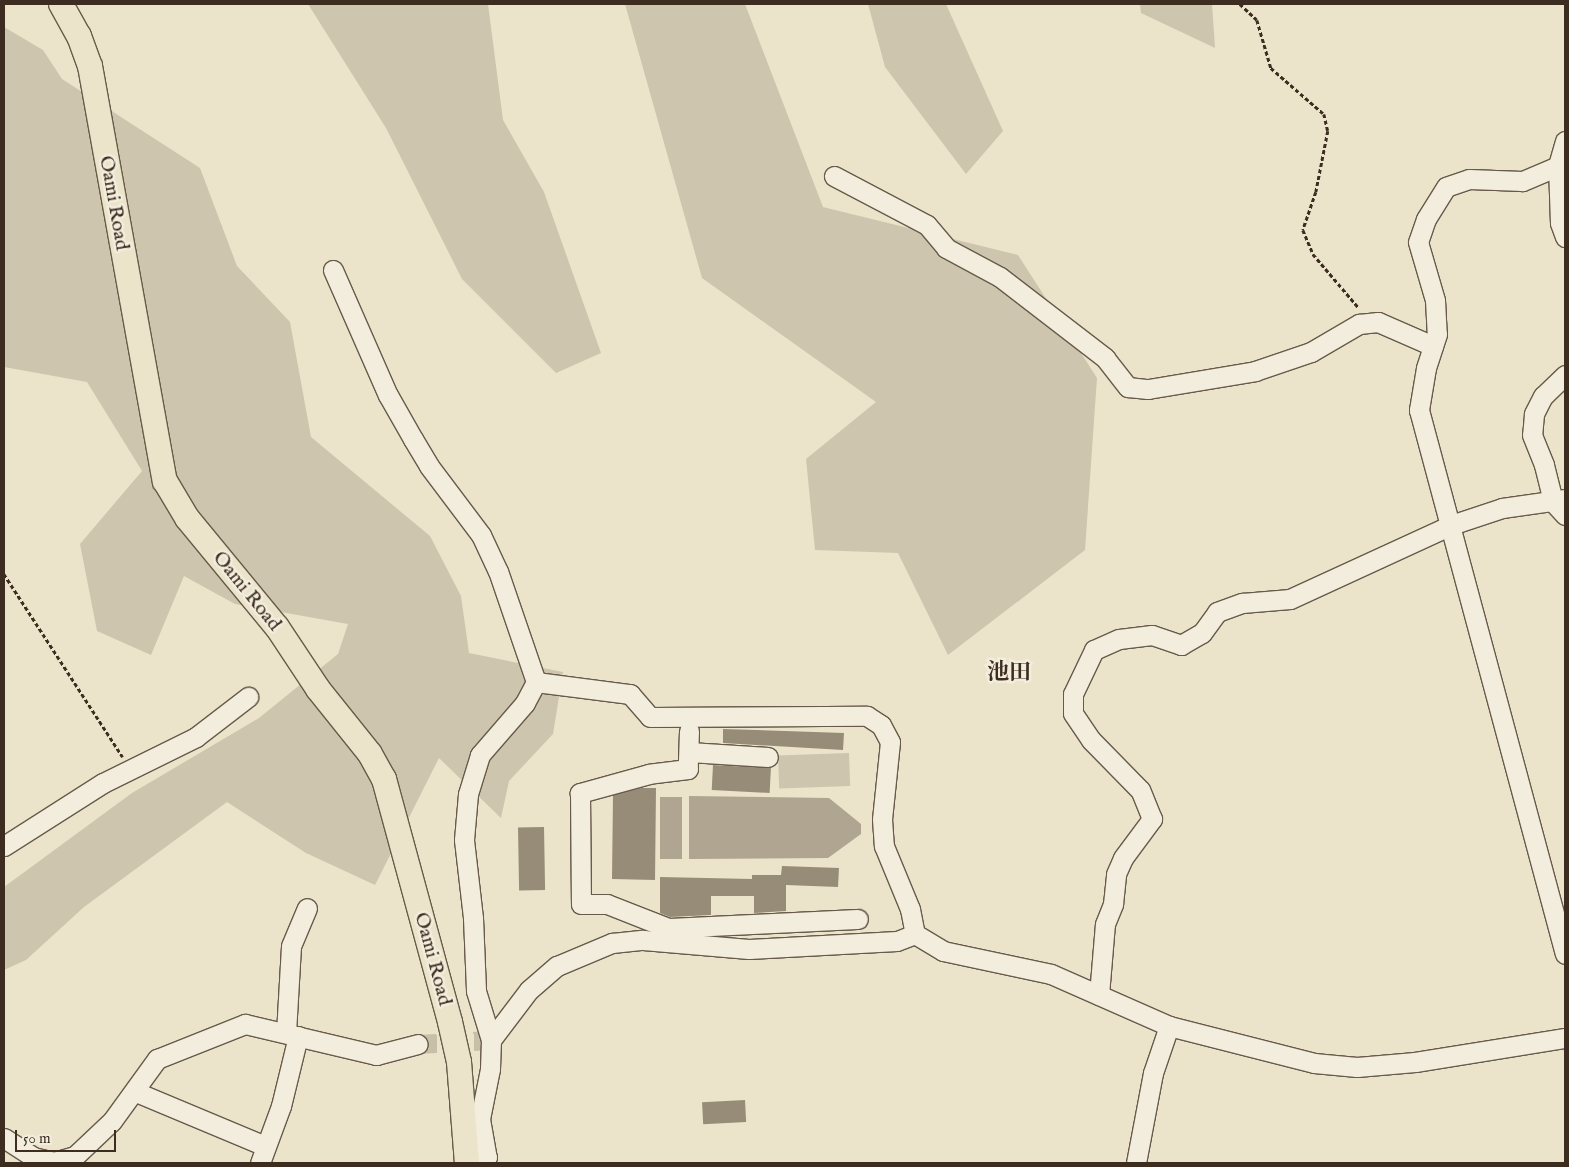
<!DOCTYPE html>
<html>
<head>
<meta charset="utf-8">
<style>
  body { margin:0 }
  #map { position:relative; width:1569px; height:1167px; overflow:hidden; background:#ebe4ca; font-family:"IM FELL English","Noto Serif JP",serif }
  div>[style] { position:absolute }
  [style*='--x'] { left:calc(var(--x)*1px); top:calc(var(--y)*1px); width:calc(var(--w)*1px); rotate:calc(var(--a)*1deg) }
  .green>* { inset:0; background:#cdc5ad; transform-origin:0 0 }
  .water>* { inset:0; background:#b0a590; transform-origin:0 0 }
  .building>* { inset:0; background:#978c78; transform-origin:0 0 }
  .minor-tunnel>* { height:19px; margin-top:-9.5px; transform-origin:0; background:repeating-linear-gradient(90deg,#c8bfa8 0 19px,transparent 0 28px) }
  .path>* { height:2.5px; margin-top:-1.25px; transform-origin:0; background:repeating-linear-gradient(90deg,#3d2c20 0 4px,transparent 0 6.5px) }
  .roads { filter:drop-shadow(1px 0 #685a4a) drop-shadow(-1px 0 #685a4a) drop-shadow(0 1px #685a4a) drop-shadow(0 -1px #685a4a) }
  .minor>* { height:19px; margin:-9.5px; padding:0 9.5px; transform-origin:9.5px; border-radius:9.5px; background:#f2eddd }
  .major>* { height:24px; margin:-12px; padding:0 12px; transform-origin:12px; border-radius:12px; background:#ebe4ca }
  span { translate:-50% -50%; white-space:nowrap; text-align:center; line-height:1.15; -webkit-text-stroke:5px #f2eddd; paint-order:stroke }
  .street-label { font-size:20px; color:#3d2c20 }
  .quarter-label { font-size:22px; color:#3d2c20; font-weight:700 }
  .frame { position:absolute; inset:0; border:5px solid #3d2c20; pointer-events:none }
  .scale { position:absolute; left:15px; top:1130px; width:101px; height:22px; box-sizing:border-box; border:2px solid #3d2c20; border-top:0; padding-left:6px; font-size:15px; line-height:18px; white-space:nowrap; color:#3d2c20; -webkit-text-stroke:4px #f2eddd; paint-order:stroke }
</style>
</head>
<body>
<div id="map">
  <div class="green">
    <i style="clip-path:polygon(308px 4px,488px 4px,503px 120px,544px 192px,601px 353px,556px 373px,462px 279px,386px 128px)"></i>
    <i style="clip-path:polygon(625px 4px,745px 4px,823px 207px,1018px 255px,1097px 378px,1085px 550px,948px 655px,898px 553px,815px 550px,806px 459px,876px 402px,702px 278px)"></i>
    <i style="clip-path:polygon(868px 4px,946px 4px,1003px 131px,966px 174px,885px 67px)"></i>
    <i style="clip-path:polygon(1140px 4px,1212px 4px,1215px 48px,1141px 13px)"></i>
    <i style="clip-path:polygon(4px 27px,43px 50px,62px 79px,200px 168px,237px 266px,290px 322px,311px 437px,430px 536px,461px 596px,469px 653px,563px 672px,553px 734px,509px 781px,501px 818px,439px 758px,375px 885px,306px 853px,227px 802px,84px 907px,26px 960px,4px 970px,4px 887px,132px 793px,259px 718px,338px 654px,348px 624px,235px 604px,184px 576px,151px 655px,97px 631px,80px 544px,142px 471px,87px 382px,4px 367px)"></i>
    <i style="left:849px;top:753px;width:33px;height:71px;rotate:88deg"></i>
  </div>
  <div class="water">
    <i style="clip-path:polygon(689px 796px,829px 798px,861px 824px,861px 834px,828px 858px,689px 859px)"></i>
    <i style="left:660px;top:797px;width:22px;height:62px"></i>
  </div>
  <div class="building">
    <i style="clip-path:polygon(723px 729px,844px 733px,843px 750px,723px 743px)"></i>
    <i style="left:713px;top:765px;width:58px;height:25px;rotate:3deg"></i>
    <i style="clip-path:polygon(641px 788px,656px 788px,655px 880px,612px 879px,613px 795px)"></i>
    <i style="left:544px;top:827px;width:63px;height:26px;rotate:89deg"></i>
    <i style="clip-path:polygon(782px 866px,839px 868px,838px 887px,786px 885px,786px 911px,754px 913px,754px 896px,711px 896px,711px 915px,670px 917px,660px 913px,660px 877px,752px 879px,752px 875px,781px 875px)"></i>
    <i style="left:745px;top:1100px;width:22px;height:43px;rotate:87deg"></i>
  </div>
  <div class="minor-tunnel">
    <i style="--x:418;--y:1044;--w:73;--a:-3.1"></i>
  </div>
  <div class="path">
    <i style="--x:1240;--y:4;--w:23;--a:43"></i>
    <i style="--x:1257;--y:20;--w:50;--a:73.7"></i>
    <i style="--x:1271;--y:68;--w:70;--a:41"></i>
    <i style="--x:1324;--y:114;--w:17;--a:77"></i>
    <i style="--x:1328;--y:131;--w:62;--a:101.1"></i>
    <i style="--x:1316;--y:192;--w:40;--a:108.9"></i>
    <i style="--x:1303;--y:230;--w:26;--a:67"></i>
    <i style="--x:1313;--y:254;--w:71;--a:49.6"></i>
    <i style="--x:4;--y:574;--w:218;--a:57"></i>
  </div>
  <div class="roads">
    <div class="minor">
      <i style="--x:1565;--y:141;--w:26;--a:106"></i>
      <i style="--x:1558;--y:166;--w:57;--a:88"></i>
      <i style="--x:1560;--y:223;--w:15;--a:70"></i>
      <i style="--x:1558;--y:166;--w:39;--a:157"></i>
      <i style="--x:1522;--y:181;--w:53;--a:-177.8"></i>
      <i style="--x:1469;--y:179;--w:24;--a:161"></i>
      <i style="--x:1446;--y:187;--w:38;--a:122"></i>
      <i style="--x:1426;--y:219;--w:24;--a:109"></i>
      <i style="--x:1418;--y:242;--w:60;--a:73.7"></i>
      <i style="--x:1435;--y:300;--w:34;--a:87"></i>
      <i style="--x:1437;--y:334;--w:36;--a:108"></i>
      <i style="--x:1426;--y:368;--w:43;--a:99.5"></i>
      <i style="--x:1419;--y:410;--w:563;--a:74.98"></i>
      <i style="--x:834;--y:176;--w:105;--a:27.8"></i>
      <i style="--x:927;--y:225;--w:30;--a:50"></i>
      <i style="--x:946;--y:248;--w:61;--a:28.2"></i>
      <i style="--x:1000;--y:277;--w:133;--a:37.6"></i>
      <i style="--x:1105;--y:358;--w:37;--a:52"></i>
      <i style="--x:1128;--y:387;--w:20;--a:6"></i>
      <i style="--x:1148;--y:389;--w:109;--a:-9.5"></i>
      <i style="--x:1255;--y:371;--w:59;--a:-18.7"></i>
      <i style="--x:1311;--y:352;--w:56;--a:-30.3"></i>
      <i style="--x:1359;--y:324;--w:19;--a:-6"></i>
      <i style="--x:1378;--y:322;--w:60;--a:23.6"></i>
      <i style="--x:333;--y:270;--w:137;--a:66.3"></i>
      <i style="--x:388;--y:395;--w:51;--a:60.4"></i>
      <i style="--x:413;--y:439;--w:31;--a:59"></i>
      <i style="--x:429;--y:466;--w:86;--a:53"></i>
      <i style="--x:481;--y:535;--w:40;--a:65"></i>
      <i style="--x:498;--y:571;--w:117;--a:71.1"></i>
      <i style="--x:536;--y:682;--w:24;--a:118"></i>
      <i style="--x:525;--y:703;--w:69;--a:130.9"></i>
      <i style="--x:480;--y:755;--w:41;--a:107.1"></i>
      <i style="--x:468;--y:794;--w:46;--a:95"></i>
      <i style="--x:464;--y:840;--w:79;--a:83.4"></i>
      <i style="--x:473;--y:918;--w:73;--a:87.6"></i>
      <i style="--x:476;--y:991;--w:51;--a:73"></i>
      <i style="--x:491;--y:1040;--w:29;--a:92"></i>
      <i style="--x:490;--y:1069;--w:51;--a:101.3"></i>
      <i style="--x:480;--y:1119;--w:39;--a:80"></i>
      <i style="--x:487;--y:1157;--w:7;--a:124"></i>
      <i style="--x:1565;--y:375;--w:30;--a:136"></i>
      <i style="--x:1543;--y:396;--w:20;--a:117"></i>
      <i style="--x:1534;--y:414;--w:21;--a:95"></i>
      <i style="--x:1532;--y:435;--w:32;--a:68"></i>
      <i style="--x:1544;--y:465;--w:38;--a:76"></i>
      <i style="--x:1553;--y:502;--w:18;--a:47"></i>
      <i style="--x:536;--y:682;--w:95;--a:7.3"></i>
      <i style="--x:630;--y:694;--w:30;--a:49"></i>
      <i style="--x:650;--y:717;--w:217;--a:-0.3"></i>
      <i style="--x:867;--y:716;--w:17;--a:33"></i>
      <i style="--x:881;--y:725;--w:19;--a:62"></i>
      <i style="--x:890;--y:742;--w:77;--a:95.9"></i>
      <i style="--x:882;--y:819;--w:27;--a:86"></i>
      <i style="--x:884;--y:846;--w:68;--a:67.6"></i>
      <i style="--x:910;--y:909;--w:25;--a:79"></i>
      <i style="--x:915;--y:934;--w:33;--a:31"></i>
      <i style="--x:943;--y:951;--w:110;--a:12"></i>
      <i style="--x:1051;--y:974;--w:129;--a:23.8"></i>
      <i style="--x:1169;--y:1026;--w:150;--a:14.3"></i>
      <i style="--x:1314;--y:1063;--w:43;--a:5.3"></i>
      <i style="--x:1357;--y:1067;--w:58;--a:-4.9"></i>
      <i style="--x:1415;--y:1062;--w:152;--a:-9.1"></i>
      <i style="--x:689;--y:731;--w:38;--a:92"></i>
      <i style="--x:688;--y:769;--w:39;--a:173"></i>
      <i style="--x:649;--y:774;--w:72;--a:164.6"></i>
      <i style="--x:580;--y:793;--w:111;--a:89.5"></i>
      <i style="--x:581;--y:904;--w:26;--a:0"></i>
      <i style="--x:607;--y:904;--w:66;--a:21.5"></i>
      <i style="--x:668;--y:928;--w:190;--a:-2.7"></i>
      <i style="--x:689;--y:752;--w:79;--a:3.6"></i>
      <i style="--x:4;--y:846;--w:117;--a:-32.5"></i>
      <i style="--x:103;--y:783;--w:104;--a:-26.3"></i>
      <i style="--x:196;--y:737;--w:66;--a:-37.6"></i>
      <i style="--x:1099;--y:995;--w:71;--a:-85.2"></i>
      <i style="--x:1105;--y:924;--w:22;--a:-68"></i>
      <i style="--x:1113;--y:904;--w:30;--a:-84"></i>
      <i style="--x:1116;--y:874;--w:17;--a:-66"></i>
      <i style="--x:1123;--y:858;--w:49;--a:-53.4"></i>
      <i style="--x:1152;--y:819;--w:31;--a:-112"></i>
      <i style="--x:1140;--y:790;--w:70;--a:-134.4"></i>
      <i style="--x:1091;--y:740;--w:32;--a:-124"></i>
      <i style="--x:1073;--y:713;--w:19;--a:-90"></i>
      <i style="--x:1073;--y:694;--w:49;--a:-64.5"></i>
      <i style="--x:1094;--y:650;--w:27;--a:-24"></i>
      <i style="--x:1119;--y:639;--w:33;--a:-7"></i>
      <i style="--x:1152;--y:635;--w:31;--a:19"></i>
      <i style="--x:1181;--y:645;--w:24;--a:-30"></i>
      <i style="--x:1202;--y:633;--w:26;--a:-54"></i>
      <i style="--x:1217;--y:612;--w:27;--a:-20"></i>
      <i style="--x:1242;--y:603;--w:48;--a:-4.8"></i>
      <i style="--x:1290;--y:599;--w:177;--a:-24.7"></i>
      <i style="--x:1451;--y:525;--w:54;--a:-18.4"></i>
      <i style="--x:1502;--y:508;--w:64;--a:-8.1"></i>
      <i style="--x:286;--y:1033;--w:87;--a:-86.7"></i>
      <i style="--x:291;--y:946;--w:41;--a:-67.2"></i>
      <i style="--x:491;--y:1040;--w:63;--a:-52.8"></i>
      <i style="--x:529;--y:990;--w:37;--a:-41"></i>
      <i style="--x:557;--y:966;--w:60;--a:-22.7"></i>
      <i style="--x:612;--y:943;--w:31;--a:-6"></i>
      <i style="--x:643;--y:940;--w:106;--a:4.9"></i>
      <i style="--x:749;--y:949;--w:148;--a:-3.1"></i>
      <i style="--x:897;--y:941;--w:19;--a:-21"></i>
      <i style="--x:136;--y:1092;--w:140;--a:22.7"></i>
      <i style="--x:4;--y:1138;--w:35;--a:33"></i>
      <i style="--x:33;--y:1157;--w:22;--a:13"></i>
      <i style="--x:54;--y:1162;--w:22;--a:-16"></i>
      <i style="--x:75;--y:1156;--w:51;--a:-43.4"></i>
      <i style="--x:112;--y:1121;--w:77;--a:-54"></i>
      <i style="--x:157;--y:1059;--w:95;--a:-21.7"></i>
      <i style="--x:245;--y:1024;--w:135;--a:13.3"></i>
      <i style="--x:376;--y:1055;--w:43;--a:-14.7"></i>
      <i style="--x:260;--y:1163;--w:61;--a:-69.8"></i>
      <i style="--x:281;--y:1106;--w:72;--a:-76.3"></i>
      <i style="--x:1136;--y:1163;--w:92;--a:-79.3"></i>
      <i style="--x:1153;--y:1073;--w:50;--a:-71.2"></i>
    </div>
    <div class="major">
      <i style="--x:61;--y:4;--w:37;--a:61"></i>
      <i style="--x:79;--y:36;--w:32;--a:70"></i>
      <i style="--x:90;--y:66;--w:422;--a:79.8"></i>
      <i style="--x:165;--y:481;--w:43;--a:59.3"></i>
      <i style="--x:187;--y:518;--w:141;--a:50.5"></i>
      <i style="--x:277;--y:627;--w:74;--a:56.5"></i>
      <i style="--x:318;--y:689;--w:83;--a:51.3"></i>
      <i style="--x:370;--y:754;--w:29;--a:61"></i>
      <i style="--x:384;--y:779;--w:252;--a:74.8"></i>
      <i style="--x:450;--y:1022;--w:41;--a:77.3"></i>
      <i style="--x:459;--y:1062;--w:101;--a:85.5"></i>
    </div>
  </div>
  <div class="street-label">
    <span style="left:114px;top:203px;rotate:80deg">Oami Road</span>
    <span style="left:247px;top:591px;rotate:51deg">Oami Road</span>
    <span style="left:433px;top:959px;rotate:75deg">Oami Road</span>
  </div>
  <div class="quarter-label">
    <span style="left:1009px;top:674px">池田</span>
  </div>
  <div class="frame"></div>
  <div class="scale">50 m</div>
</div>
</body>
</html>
